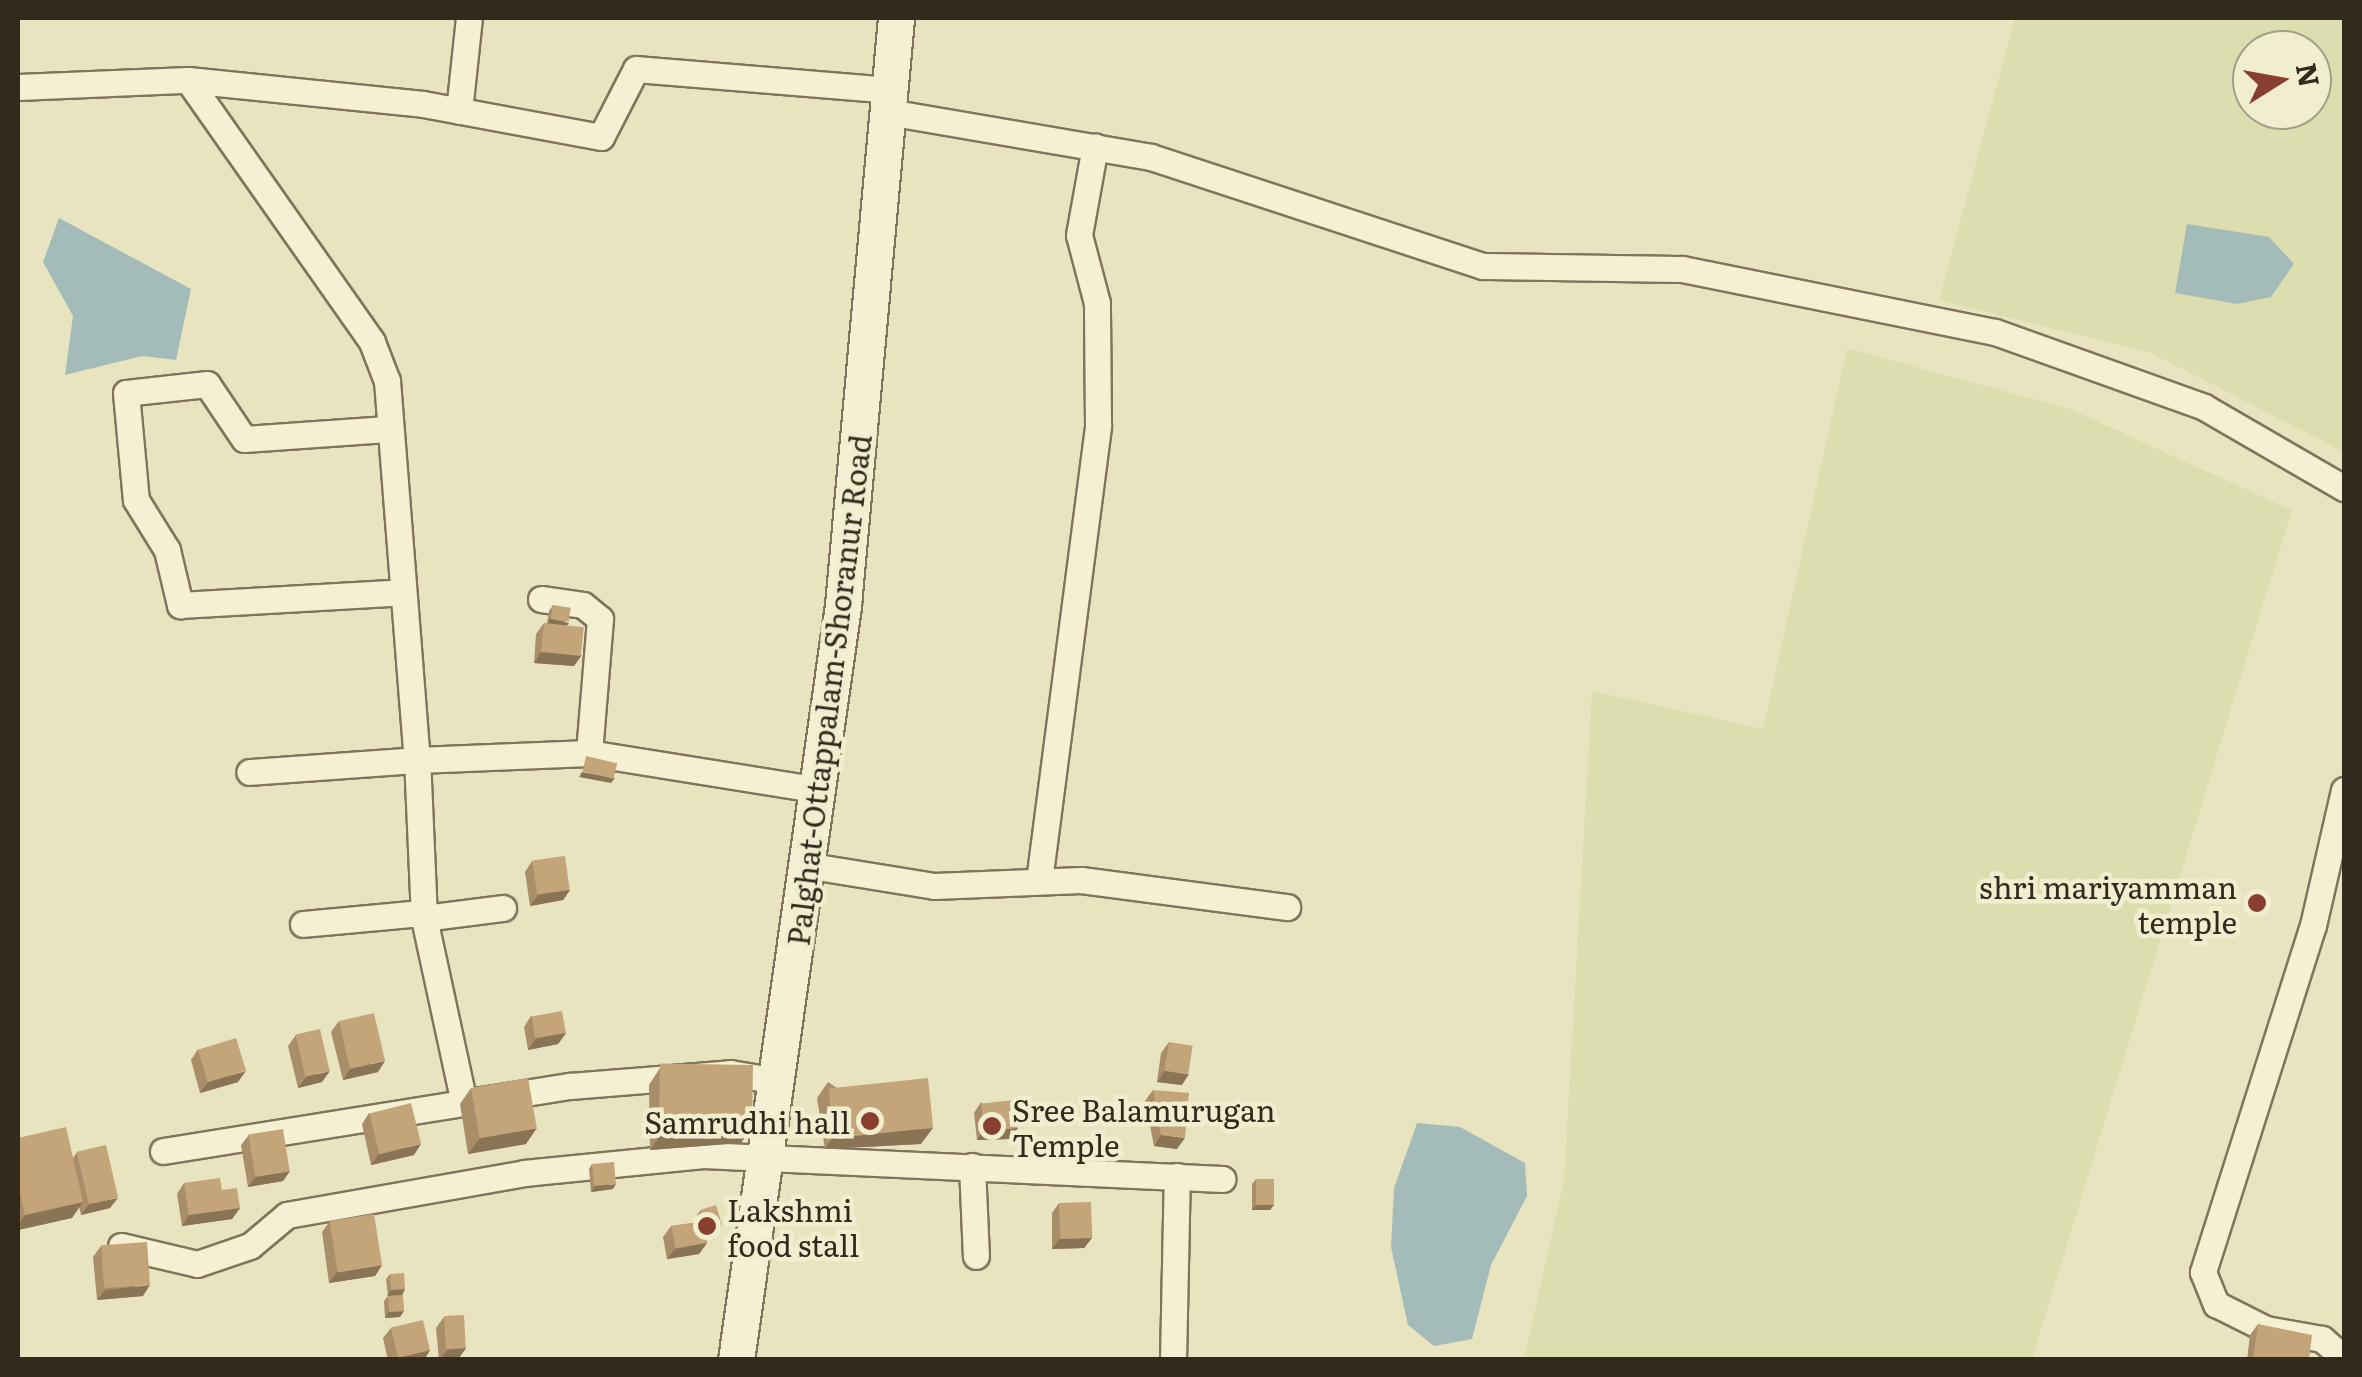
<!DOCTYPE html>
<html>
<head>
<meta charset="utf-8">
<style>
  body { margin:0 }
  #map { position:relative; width:2362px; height:1377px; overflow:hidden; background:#e9e4c0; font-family:Literata,serif }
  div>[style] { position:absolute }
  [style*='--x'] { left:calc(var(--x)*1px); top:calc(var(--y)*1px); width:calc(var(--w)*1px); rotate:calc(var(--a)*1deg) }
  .farmland>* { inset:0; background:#dddeaf }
  .water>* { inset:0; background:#a3bcb9 }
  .roads { filter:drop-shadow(2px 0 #80755a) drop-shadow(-2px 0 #80755a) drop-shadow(0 2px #80755a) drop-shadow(0 -2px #80755a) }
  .minor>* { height:25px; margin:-12.5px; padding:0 12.5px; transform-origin:12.5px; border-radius:12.5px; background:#f5f0d3 }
  .secondary>* { height:35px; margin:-17.5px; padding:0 17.5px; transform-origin:17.5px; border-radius:17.5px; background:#f5f0d3 }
  .wall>* { inset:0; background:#a98e69 }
  .shaded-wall>* { inset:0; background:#897455 }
  .building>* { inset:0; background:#c4a57a; transform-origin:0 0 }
  .dots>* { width:28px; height:28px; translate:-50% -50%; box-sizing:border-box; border:5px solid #f1edcf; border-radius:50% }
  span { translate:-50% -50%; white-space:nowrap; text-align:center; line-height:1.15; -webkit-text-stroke:9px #f1edcf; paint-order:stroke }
  .street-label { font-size:30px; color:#312a1d }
  .poi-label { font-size:30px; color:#312a1d }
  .right { translate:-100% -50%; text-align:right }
  .left { translate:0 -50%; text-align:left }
  .frame { position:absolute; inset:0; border:20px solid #312a1d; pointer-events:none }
  .north { position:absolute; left:2232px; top:30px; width:100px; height:100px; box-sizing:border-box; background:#f1edcf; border:2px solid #a49f88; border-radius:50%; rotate:79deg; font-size:28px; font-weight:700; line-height:40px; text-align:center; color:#312a1d }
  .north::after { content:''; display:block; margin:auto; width:35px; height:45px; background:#893f30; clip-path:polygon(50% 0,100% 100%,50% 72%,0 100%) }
</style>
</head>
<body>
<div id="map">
  <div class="farmland">
    <i style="clip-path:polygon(evenodd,2015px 18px,2344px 18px,2344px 452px,2151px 353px,1939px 300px,2015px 18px,2252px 50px,2312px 50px,2312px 110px,2252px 110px,2252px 50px)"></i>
    <i style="clip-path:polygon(1847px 348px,2070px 409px,2292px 510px,2032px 1359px,1524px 1359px,1564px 1180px,1592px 691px,1763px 729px)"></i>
  </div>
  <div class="water">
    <i style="clip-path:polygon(59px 218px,191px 289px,176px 360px,142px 356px,65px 375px,73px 316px,43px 262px)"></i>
    <i style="clip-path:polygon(2187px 224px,2269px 237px,2294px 264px,2271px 297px,2237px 304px,2175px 293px)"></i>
    <i style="clip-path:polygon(1417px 1123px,1460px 1127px,1525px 1163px,1527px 1196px,1491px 1265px,1472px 1339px,1434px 1346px,1408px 1325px,1391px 1247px,1394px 1188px)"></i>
  </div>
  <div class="roads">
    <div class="minor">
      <i style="--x:188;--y:80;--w:320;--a:54.9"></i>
      <i style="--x:372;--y:342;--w:42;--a:69"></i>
      <i style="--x:387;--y:381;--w:380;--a:85.5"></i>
      <i style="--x:417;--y:760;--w:168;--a:175.9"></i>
      <i style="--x:18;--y:87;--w:170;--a:-2.4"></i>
      <i style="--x:188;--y:80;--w:236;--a:5.8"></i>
      <i style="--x:423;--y:104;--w:181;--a:10.5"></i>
      <i style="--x:601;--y:137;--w:76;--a:-62.8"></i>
      <i style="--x:636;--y:69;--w:254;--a:4.7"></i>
      <i style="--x:459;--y:111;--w:94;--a:-83.9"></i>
      <i style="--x:888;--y:112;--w:267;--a:9.7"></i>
      <i style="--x:1151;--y:157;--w:349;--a:18.2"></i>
      <i style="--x:1483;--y:266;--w:199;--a:0.9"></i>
      <i style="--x:1682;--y:269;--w:319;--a:11.4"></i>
      <i style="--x:1995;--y:332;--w:222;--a:19.7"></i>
      <i style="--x:2204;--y:407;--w:162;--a:30.1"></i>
      <i style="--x:387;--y:429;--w:143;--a:176"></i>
      <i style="--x:244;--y:439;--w:66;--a:-123.9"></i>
      <i style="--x:207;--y:384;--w:81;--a:173.7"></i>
      <i style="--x:126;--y:393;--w:107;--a:84.7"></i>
      <i style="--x:136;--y:500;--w:59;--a:58.2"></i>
      <i style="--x:167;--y:550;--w:57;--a:76.7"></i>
      <i style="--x:180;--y:605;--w:223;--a:-3.3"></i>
      <i style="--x:541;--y:599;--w:42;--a:8.1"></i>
      <i style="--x:583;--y:605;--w:22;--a:39"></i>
      <i style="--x:600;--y:619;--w:134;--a:94.7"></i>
      <i style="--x:2344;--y:790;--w:139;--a:102.9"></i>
      <i style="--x:2313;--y:925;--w:364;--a:107.6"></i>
      <i style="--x:2203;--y:1272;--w:35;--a:68"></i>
      <i style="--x:2216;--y:1304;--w:56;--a:26.6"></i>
      <i style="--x:2266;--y:1329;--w:57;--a:10.1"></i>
      <i style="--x:2322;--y:1339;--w:29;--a:41"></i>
      <i style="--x:811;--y:866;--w:125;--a:9.2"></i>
      <i style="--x:934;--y:886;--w:147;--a:-2.3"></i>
      <i style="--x:1081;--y:880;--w:208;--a:7.5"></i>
      <i style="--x:1039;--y:881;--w:460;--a:-82.6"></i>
      <i style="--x:1098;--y:425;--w:122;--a:-90.5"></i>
      <i style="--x:1097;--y:303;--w:70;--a:-104.8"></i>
      <i style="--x:1079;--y:235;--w:90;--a:-79.8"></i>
      <i style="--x:503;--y:908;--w:80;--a:172.8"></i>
      <i style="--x:424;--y:918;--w:158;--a:-92.5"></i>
      <i style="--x:417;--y:760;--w:172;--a:-2.3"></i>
      <i style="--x:589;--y:753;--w:234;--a:9.1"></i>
      <i style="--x:424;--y:918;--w:185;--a:77.8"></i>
      <i style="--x:303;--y:924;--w:120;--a:-5.3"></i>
      <i style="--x:163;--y:1151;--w:412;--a:-9.1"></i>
      <i style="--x:570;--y:1086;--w:161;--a:-4.6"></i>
      <i style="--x:730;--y:1073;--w:49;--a:9.5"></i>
      <i style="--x:972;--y:1166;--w:90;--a:87.5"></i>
      <i style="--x:121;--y:1246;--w:78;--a:13.3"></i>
      <i style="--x:197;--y:1264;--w:56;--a:-18.8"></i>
      <i style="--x:250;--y:1246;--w:48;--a:-40"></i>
      <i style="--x:287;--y:1215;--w:241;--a:-10"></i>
      <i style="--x:524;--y:1173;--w:180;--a:-5.7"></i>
      <i style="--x:703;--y:1155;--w:520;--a:2.65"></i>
      <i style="--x:1173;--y:1360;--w:184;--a:-88.8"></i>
    </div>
    <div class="secondary">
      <i style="--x:736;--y:1360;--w:763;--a:-81.93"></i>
      <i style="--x:843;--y:605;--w:589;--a:-84.84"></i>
    </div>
  </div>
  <div class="wall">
    <i style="clip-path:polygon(553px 605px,567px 625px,574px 666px,534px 663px,536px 634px,544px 623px,547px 624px,549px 611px)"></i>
    <i style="clip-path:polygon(532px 861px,570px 890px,563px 900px,530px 906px,525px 872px)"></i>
    <i style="clip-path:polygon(531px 1016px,566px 1033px,558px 1044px,528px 1050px,524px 1027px)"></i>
    <i style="clip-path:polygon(339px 1021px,378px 1072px,343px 1080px,331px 1032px)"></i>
    <i style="clip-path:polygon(296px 1035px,322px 1082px,298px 1088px,288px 1046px)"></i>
    <i style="clip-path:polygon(1169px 1042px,1182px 1085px,1157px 1082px,1161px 1053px)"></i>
    <i style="clip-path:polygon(198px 1049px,238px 1082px,200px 1093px,191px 1060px)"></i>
    <i style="clip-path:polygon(660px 1068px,741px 1143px,650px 1150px,649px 1085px)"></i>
    <i style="clip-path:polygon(828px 1082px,921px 1144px,825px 1149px,817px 1098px)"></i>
    <i style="clip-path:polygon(471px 1088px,526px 1144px,468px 1154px,460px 1104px)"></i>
    <i style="clip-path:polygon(1153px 1090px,1177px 1149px,1154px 1146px,1145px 1101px)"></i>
    <i style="clip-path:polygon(981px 1102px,1010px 1139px,977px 1140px,974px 1113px)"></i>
    <i style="clip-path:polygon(369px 1113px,414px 1155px,371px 1165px,362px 1124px)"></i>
    <i style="clip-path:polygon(249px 1135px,290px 1171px,283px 1181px,248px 1187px,241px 1145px)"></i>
    <i style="clip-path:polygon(18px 1138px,73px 1158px,77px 1152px,110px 1208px,81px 1215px,79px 1207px,72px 1218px,18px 1230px)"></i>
    <i style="clip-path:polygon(592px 1164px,613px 1189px,591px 1192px,589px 1169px)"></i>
    <i style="clip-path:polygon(1256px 1179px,1274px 1205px,1270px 1210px,1252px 1210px,1252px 1184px)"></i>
    <i style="clip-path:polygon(184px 1183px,222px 1190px,240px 1208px,232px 1219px,182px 1226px,177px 1194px)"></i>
    <i style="clip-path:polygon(1059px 1203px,1092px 1238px,1084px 1248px,1052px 1249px,1052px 1213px)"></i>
    <i style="clip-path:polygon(701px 1210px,718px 1231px,705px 1234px,707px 1243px,699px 1254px,667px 1259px,663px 1237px,671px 1226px,699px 1222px,697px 1215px)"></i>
    <i style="clip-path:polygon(330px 1221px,382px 1265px,375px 1276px,329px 1283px,322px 1232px)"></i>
    <i style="clip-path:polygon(101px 1246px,143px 1296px,97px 1300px,93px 1257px)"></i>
    <i style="clip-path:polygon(390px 1274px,405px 1289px,402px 1295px,400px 1317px,385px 1318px,384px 1301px,388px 1296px,386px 1279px)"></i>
    <i style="clip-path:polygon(444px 1317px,466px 1348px,459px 1358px,439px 1360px,436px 1328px)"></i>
    <i style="clip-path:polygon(2258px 1324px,2309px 1360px,2247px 1360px,2250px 1335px)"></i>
    <i style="clip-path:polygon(391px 1328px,430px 1350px,424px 1360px,388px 1360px,383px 1338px)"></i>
  </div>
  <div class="shaded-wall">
    <i style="clip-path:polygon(550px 619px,569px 623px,565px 628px,546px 625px)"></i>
    <i style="clip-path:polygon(541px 652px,582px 655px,574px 666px,534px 663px)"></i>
    <i style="clip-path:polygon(582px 772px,615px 778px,611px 783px,579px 777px)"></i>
    <i style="clip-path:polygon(570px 890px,563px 900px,530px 906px,538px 895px)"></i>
    <i style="clip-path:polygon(566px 1033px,558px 1044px,528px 1050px,535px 1039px)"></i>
    <i style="clip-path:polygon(385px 1061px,378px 1072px,343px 1080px,350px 1069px)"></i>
    <i style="clip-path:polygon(246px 1071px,238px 1082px,200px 1093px,208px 1082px)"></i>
    <i style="clip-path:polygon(330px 1071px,322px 1082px,298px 1088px,306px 1077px)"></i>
    <i style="clip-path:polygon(1165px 1071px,1189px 1074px,1182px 1085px,1157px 1082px)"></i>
    <i style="clip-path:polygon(752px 1127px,741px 1143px,650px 1150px,661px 1134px)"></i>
    <i style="clip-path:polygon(537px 1128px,526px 1144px,468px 1154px,480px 1138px)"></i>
    <i style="clip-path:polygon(933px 1128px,921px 1144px,825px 1149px,836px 1133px)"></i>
    <i style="clip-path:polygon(1018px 1128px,1010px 1139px,977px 1140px,984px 1129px)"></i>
    <i style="clip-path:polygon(1161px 1135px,1185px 1138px,1177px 1149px,1154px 1146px)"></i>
    <i style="clip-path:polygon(421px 1144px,414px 1155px,371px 1165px,379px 1154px)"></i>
    <i style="clip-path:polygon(290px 1171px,283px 1181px,248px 1187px,256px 1176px)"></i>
    <i style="clip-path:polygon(616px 1184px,613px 1189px,591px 1192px,595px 1186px)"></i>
    <i style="clip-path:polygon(118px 1198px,110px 1208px,81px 1215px,89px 1204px)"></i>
    <i style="clip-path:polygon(83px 1202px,72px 1218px,18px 1230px,18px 1225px,25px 1215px)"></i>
    <i style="clip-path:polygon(1256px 1205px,1274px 1205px,1270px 1210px,1252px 1210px)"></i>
    <i style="clip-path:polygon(240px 1208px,232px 1219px,182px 1226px,189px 1215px)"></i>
    <i style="clip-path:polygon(722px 1225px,718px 1231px,703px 1235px,707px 1230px)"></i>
    <i style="clip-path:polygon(1060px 1238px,1092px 1238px,1084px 1248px,1052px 1249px)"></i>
    <i style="clip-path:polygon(707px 1243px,699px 1254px,667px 1259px,675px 1249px)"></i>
    <i style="clip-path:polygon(382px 1265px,375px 1276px,329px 1283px,337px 1272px)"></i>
    <i style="clip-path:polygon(150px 1285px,143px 1296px,97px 1300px,105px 1290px)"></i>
    <i style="clip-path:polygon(405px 1289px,402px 1295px,387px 1296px,391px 1290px)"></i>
    <i style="clip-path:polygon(404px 1311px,400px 1317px,385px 1318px,389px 1312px)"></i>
    <i style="clip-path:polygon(466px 1348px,459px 1358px,440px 1360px,447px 1350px)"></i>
    <i style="clip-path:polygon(430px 1350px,424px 1360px,397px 1360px,398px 1358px)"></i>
  </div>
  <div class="building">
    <i style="left:553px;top:605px;width:18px;height:14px;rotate:9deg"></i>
    <i style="left:544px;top:623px;width:40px;height:29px;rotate:6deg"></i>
    <i style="left:586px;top:756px;width:32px;height:16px;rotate:13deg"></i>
    <i style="left:565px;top:856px;width:34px;height:33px;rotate:82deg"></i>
    <i style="left:562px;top:1011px;width:22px;height:31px;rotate:80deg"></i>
    <i style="left:374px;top:1013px;width:49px;height:36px;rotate:77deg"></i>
    <i style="left:320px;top:1029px;width:43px;height:25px;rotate:77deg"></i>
    <i style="left:236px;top:1038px;width:34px;height:40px;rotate:73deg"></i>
    <i style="left:1169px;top:1042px;width:24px;height:29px;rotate:9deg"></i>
    <i style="left:753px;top:1065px;width:62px;height:93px;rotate:91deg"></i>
    <i style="left:528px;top:1078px;width:51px;height:58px;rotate:80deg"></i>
    <i style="left:928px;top:1078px;width:50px;height:100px;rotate:84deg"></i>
    <i style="clip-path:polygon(1153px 1090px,1189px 1093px,1185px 1138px,1161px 1135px)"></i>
    <i style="left:1015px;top:1100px;width:28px;height:34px;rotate:84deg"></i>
    <i style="left:411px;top:1103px;width:42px;height:43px;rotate:76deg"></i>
    <i style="clip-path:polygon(66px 1127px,83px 1202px,25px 1215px,18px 1184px,18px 1138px)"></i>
    <i style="left:283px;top:1129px;width:43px;height:35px;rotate:81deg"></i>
    <i style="left:106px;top:1145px;width:54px;height:30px;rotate:77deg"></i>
    <i style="left:614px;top:1162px;width:22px;height:22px;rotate:85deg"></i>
    <i style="clip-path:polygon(220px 1178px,222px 1190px,237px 1188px,240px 1208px,189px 1215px,184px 1183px)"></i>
    <i style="left:1256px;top:1179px;width:18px;height:26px"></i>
    <i style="left:1091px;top:1202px;width:36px;height:32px;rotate:88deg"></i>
    <i style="left:716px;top:1205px;width:21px;height:16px;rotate:73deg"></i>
    <i style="left:374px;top:1214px;width:52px;height:45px;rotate:81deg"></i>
    <i style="left:703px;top:1221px;width:22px;height:32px;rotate:80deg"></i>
    <i style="left:147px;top:1242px;width:43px;height:46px;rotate:86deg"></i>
    <i style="left:404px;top:1273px;width:16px;height:14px;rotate:86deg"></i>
    <i style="left:403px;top:1295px;width:16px;height:15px;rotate:86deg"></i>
    <i style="left:464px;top:1315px;width:33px;height:20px;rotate:87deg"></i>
    <i style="left:423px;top:1320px;width:31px;height:33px;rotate:77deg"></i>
    <i style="clip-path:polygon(2258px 1324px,2312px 1335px,2309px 1360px,2253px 1360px)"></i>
  </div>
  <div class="dots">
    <i style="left:2257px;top:903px;background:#893f30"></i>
    <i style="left:870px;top:1121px;background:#893f30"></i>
    <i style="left:992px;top:1126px;background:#893f30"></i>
    <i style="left:707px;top:1226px;background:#893f30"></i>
  </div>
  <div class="street-label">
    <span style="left:828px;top:690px;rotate:-83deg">Palghat-Ottappalam-Shoranur Road</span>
  </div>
  <div class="poi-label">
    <span class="right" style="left:2237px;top:903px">shri mariyamman<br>temple</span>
    <span class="left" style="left:1012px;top:1126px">Sree Balamurugan<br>Temple</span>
    <span class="right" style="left:850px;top:1121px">Samrudhi hall</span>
    <span class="left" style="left:727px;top:1226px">Lakshmi<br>food stall</span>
  </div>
  <div class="frame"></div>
  <div class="north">N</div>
</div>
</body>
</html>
